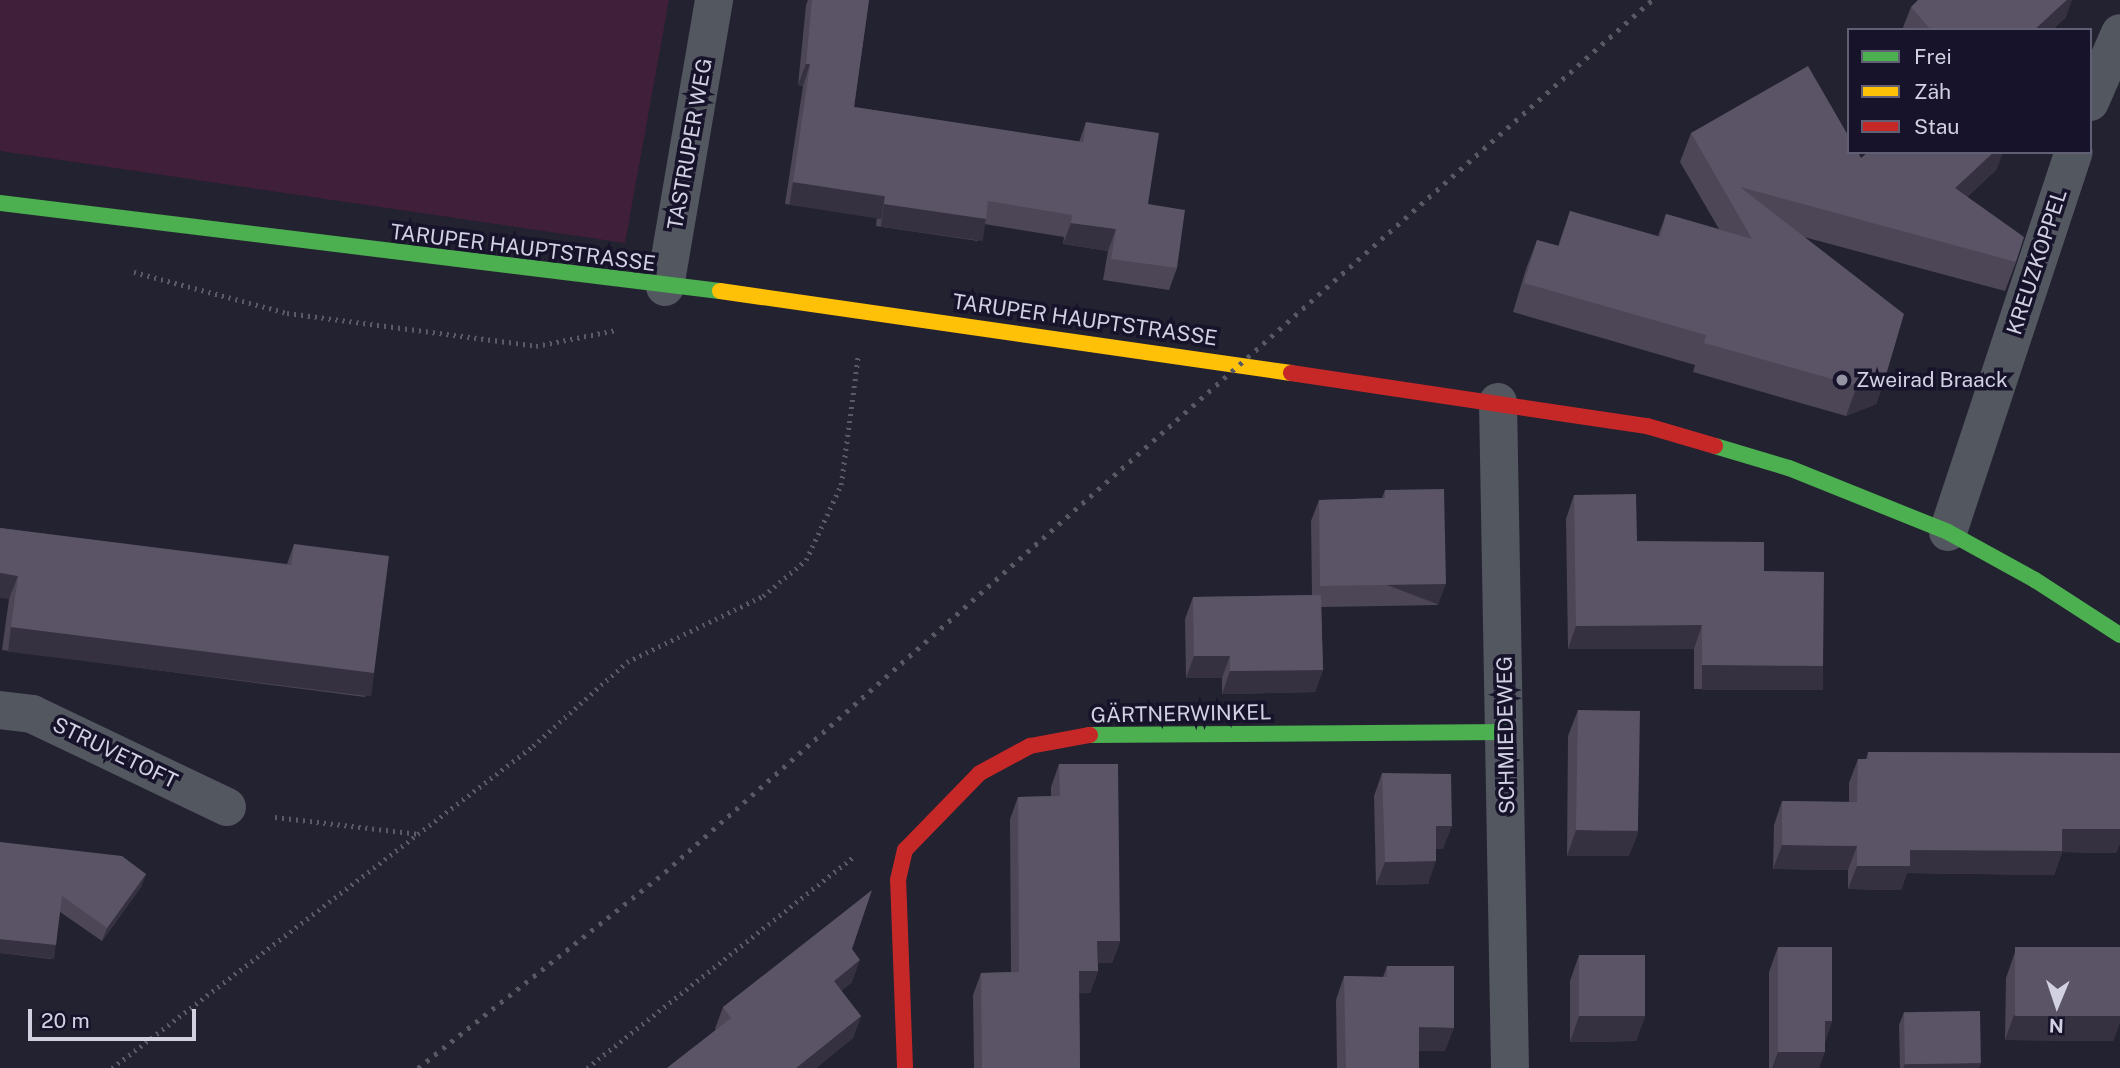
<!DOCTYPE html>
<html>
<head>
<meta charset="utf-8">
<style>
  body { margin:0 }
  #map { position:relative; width:2120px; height:1068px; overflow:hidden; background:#232230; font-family:"Public Sans",sans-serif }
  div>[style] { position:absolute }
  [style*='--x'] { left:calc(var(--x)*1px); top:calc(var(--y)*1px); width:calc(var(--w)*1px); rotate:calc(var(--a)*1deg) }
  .green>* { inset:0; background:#3f1f3a }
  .path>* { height:4.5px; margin-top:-2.25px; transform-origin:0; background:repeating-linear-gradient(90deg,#595c66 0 2px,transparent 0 7px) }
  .street>* { height:38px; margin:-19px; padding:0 19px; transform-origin:19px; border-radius:19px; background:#535760 }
  .fast>* { height:16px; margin:-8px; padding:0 8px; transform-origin:8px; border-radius:8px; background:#4caf50 }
  .slow>* { height:16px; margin:-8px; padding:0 8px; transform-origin:8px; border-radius:8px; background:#ffc107 }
  .jam>* { height:16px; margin:-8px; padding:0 8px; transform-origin:8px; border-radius:8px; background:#c62828 }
  .rail>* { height:5px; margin-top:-2.5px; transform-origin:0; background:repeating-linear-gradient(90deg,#575963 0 3.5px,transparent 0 10.5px) }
  .wall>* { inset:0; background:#4c4657 }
  .shaded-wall>* { inset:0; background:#363141; transform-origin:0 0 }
  .building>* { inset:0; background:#5a5466; transform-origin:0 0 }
  .dots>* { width:19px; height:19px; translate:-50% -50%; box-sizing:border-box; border:4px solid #16132b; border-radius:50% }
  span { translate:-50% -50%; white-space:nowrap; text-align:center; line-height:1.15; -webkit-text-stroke:7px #16132b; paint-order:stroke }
  .street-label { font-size:21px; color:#d1d1e2 }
  .poi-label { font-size:21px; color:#d1d1e2 }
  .left { translate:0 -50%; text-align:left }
  .legend { position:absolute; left:1847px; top:28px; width:245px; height:126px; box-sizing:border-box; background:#16132b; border:2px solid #615f74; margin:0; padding:9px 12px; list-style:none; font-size:21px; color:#d1d1e2 }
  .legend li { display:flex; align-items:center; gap:14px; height:35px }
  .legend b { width:35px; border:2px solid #615f74 }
  .north { position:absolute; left:2022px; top:970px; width:70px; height:70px; -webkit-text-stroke:5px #16132b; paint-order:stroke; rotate:182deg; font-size:19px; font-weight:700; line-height:28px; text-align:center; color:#d1d1e2 }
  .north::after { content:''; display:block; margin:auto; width:24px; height:32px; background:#d1d1e2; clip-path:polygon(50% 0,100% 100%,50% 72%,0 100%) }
  .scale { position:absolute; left:28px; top:1009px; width:168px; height:32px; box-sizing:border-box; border:4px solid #d1d1e2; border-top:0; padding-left:9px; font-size:21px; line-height:24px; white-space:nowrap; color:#d1d1e2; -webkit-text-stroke:5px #16132b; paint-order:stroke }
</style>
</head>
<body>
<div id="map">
  <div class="green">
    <i style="clip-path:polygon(0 0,669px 0,625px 243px,0 151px)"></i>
  </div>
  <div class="path">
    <i style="--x:134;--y:272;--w:158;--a:15"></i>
    <i style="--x:287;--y:313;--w:251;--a:7.5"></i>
    <i style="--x:536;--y:346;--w:82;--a:-11.3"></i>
    <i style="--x:275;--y:817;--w:145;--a:6.7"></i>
    <i style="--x:112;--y:1068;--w:530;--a:-37.41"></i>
    <i style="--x:533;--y:746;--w:126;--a:-41.8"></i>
    <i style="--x:627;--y:662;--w:151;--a:-25.9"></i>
    <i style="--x:763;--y:596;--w:56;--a:-39.9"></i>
    <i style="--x:806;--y:560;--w:83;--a:-65"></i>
    <i style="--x:841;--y:485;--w:131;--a:-82.5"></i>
    <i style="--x:587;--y:1068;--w:340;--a:-38.4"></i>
  </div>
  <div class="street">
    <i style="--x:2090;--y:102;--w:75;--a:-66.5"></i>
    <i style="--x:665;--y:287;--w:291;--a:-80.3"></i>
    <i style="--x:1498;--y:402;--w:666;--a:88.97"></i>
    <i style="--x:1948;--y:532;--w:400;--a:-71.7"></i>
    <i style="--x:0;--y:710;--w:32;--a:7"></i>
    <i style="--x:32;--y:714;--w:216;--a:25.5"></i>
  </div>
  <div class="fast">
    <i style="--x:0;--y:203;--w:725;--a:6.97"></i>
    <i style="--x:1715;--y:446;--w:77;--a:16.6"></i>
    <i style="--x:1789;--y:468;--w:171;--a:21.9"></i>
    <i style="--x:1948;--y:532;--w:99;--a:28.9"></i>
    <i style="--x:2035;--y:580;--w:101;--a:32.9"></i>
    <i style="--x:1090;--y:735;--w:416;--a:-0.4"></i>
  </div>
  <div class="slow">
    <i style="--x:720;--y:291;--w:577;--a:8.17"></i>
  </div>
  <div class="jam">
    <i style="--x:1291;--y:373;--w:360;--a:8.5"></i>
    <i style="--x:1647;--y:426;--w:71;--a:16.4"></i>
    <i style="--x:905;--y:1068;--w:188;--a:-92.1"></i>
    <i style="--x:898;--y:880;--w:31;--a:-77"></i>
    <i style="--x:905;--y:850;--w:107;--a:-45.8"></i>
    <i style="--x:980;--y:773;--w:57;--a:-28.4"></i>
    <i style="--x:1030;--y:746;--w:61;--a:-10.4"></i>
  </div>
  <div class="rail">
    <i style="--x:418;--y:1068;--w:315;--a:-38.4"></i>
    <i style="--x:665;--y:872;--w:1317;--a:-41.46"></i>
  </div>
  <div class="wall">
    <i style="clip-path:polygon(808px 0,869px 0,854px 107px,1079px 142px,1086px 122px,1148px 204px,1177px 268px,1169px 290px,1103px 280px,1108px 251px,1063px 244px,1064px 237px,984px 224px,978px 241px,876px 226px,877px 217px,785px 204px,803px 86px,798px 85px,806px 5px)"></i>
    <i style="clip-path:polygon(1911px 7px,2066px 17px,2052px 30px,1902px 30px)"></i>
    <i style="clip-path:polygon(1691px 133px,1861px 158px,1997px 169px,1967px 197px,2016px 262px,2005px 291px,1804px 237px,1886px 375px,1876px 404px,1846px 416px,1693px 372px,1695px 365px,1513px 312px,1526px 269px,1537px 240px,1558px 246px,1570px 211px,1658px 236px,1666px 214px,1719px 229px,1680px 162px)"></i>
    <i style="clip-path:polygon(1385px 490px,1438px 605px,1321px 607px,1323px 670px,1315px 692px,1222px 694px,1222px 678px,1186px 678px,1185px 619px,1193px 597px,1312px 595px,1311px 521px,1319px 500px,1382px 498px)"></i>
    <i style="clip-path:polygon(1574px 495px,1637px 541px,1764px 571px,1823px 666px,1814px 690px,1694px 689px,1694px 649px,1568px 649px,1566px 519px)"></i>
    <i style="clip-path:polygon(0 528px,287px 564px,294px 544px,374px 673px,365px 697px,2px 650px,9px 599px)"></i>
    <i style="clip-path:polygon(1578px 710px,1629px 856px,1567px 856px,1568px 736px)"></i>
    <i style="clip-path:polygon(1868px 752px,2120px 753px,2120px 843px,2116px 853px,2062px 852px,2054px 875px,1907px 873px,1901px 890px,1848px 889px,1848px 870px,1773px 869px,1774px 825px,1782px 801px,1849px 802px,1849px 783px,1858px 759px,1866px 759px)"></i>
    <i style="clip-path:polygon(1059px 764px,1120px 941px,1112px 963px,1098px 963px,1098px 971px,1090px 993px,1079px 993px,1080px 1068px,974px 1068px,973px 995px,981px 973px,1011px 972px,1010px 819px,1018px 797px,1051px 796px,1051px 787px)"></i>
    <i style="clip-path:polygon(1382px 773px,1443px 849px,1436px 849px,1428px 884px,1376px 885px,1374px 796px)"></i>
    <i style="clip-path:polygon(0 842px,146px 874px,141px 887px,102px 941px,60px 912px,51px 959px,0 953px)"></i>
    <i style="clip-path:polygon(1778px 947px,1832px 1021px,1825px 1042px,1819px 1068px,1769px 1068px,1769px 972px)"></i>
    <i style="clip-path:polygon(2120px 947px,2120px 1022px,2113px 1041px,2005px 1040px,2006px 978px,2015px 952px)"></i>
    <i style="clip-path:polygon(852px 949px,852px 982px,841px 991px,861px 1016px,853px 1038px,816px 1068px,667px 1068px,716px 1030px,715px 1029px,723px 1007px)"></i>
    <i style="clip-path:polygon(1579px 955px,1645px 1016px,1636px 1041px,1570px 1042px,1570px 981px)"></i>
    <i style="clip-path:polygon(1387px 966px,1445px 1051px,1419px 1051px,1419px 1068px,1337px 1068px,1336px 1000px,1344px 976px,1383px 977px)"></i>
    <i style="clip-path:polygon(1904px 1012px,1981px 1063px,1979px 1068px,1900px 1068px,1899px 1025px)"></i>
  </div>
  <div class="shaded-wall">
    <i style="clip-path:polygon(2067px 0,2072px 0,2066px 17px,2052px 30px,2034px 30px)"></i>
    <i style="clip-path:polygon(806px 64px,810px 64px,803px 86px,798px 85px)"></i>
    <i style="clip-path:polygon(1994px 152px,2003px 152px,1997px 169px,1944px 218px,1955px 188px)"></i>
    <i style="left:793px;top:182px;width:93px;height:23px;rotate:9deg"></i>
    <i style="left:884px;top:204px;width:103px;height:23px;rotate:8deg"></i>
    <i style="clip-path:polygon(1071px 223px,1116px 229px,1108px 251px,1063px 244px)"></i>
    <i style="clip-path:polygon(1886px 375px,1876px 404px,1846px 416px,1857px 386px)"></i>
    <i style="clip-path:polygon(0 573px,18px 576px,9px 599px,0 598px)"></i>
    <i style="left:1446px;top:584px;width:22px;height:126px;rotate:111deg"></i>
    <i style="clip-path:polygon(1702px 625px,1694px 649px,1568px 649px,1576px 626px)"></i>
    <i style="left:11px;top:627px;width:366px;height:25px;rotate:7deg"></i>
    <i style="clip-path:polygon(1194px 656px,1230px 656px,1222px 678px,1186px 678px)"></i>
    <i style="left:1702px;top:665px;width:121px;height:25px"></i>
    <i style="clip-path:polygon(1323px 670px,1315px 692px,1222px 694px,1230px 671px)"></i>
    <i style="clip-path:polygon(1436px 826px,1452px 826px,1443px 849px,1427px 849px)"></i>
    <i style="clip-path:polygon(2062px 829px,2120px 829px,2120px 843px,2116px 853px,2062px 852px,2054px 875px,1907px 873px,1901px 890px,1848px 889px,1857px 866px,1910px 850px)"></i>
    <i style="clip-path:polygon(1576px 830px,1639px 831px,1629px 856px,1567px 856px)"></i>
    <i style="clip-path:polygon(1782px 845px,1857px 846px,1848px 870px,1773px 869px)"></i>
    <i style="clip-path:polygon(1436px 861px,1428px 884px,1376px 885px,1385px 862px)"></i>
    <i style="clip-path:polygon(146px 874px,141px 887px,102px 941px,107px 928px)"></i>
    <i style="left:0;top:939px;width:56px;height:14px;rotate:6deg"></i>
    <i style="clip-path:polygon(1097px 941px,1120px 941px,1112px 963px,1089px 963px)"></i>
    <i style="clip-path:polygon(860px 960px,852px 982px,826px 1003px,834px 981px)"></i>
    <i style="clip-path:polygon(1079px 971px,1098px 971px,1090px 993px,1071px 994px)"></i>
    <i style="clip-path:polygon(2014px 1015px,2120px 1016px,2120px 1022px,2113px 1041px,2005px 1040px)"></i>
    <i style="clip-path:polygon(861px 1016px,853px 1038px,816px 1068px,796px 1068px)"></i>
    <i style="clip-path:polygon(1579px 1016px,1645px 1016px,1636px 1041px,1570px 1042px)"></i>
    <i style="clip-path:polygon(1825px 1021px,1832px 1021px,1823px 1047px)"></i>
    <i style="clip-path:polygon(1419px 1027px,1454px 1028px,1445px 1051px,1410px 1051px)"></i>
    <i style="clip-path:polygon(1778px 1052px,1825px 1052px,1819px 1068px,1772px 1068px)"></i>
    <i style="clip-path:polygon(1981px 1063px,1979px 1068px,1903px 1068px,1905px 1064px)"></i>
  </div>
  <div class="building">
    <i style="clip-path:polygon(812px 0,869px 0,854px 107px,1083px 142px,1086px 122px,1159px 133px,1148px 204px,1185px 210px,1177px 268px,1111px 259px,1116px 229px,1071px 223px,1072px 215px,988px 201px,986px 219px,884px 204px,885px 196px,793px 182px,810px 64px,806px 64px)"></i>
    <i style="clip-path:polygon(1918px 0,2067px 0,2034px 30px,1931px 30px,1911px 7px)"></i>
    <i style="clip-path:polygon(1808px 66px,1849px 137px,1849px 152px,1858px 152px,1861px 158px,1868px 152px,1994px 152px,1955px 188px,2024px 237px,2016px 262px,1740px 187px,1904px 314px,1886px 375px,1857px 386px,1704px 343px,1706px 335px,1524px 283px,1537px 240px,1559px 246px,1570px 211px,1660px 237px,1666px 214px,1752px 239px,1691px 133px)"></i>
    <i style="clip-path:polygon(1444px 489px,1446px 584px,1320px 586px,1319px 500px,1385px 498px,1385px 490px)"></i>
    <i style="clip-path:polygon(1636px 494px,1637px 541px,1764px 542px,1764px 571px,1824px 572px,1823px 666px,1702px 665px,1702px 625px,1576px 626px,1574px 495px)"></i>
    <i style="clip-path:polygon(0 528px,291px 565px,294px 544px,389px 556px,374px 673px,11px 627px,18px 576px,0 573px)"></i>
    <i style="clip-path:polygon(1321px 595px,1323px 670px,1230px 671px,1230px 656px,1194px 656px,1193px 597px)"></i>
    <i style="left:1578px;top:710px;width:62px;height:120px;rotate:1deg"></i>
    <i style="clip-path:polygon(1868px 752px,2120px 753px,2120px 829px,2062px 829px,2062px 851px,1910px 850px,1910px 866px,1857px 866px,1857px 846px,1782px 845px,1782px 801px,1857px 802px,1858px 759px,1868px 759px)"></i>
    <i style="clip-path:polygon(1059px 764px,1118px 764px,1120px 941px,1097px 941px,1098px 971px,1079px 971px,1080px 1068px,982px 1068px,981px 973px,1019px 972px,1018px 797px,1060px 796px)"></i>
    <i style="clip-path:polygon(1382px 773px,1451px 774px,1452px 826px,1436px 826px,1436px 861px,1385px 862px)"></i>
    <i style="clip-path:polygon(0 842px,122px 856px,146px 874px,107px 928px,62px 896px,56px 945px,0 939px)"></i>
    <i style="clip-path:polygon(872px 890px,852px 949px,860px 960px,834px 981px,861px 1016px,796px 1068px,667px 1068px,731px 1018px,723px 1007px)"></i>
    <i style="clip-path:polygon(1778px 947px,1832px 947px,1832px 1021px,1825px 1021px,1825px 1052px,1778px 1052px)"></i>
    <i style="left:2120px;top:947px;width:69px;height:105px;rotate:90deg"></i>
    <i style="left:1579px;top:955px;width:66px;height:61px"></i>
    <i style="clip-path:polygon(1387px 966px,1454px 966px,1454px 1028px,1419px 1027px,1419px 1068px,1346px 1068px,1344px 976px,1387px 977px)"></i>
    <i style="left:1980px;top:1011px;width:52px;height:76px;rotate:89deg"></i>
  </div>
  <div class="dots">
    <i style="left:1842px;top:380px;background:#9494a4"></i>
  </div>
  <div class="street-label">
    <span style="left:690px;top:144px;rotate:-80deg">TASTRUPER WEG</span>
    <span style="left:523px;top:248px;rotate:7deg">TARUPER HAUPTSTRASSE</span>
    <span style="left:2037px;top:262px;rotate:-72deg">KREUZKOPPEL</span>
    <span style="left:1085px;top:320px;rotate:8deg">TARUPER HAUPTSTRASSE</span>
    <span style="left:1181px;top:714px;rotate:-1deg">GÄRTNERWINKEL</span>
    <span style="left:1506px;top:735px;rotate:-91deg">SCHMIEDEWEG</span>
    <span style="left:115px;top:753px;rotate:26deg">STRUVETOFT</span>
  </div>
  <div class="poi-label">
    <span class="left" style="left:1856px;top:380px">Zweirad Braack</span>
  </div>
  <ul class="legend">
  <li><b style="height:9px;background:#4caf50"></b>Frei</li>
  <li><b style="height:9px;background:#ffc107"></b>Zäh</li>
  <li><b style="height:9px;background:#c62828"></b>Stau</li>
  </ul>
  <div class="north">N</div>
  <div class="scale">20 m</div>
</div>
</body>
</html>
